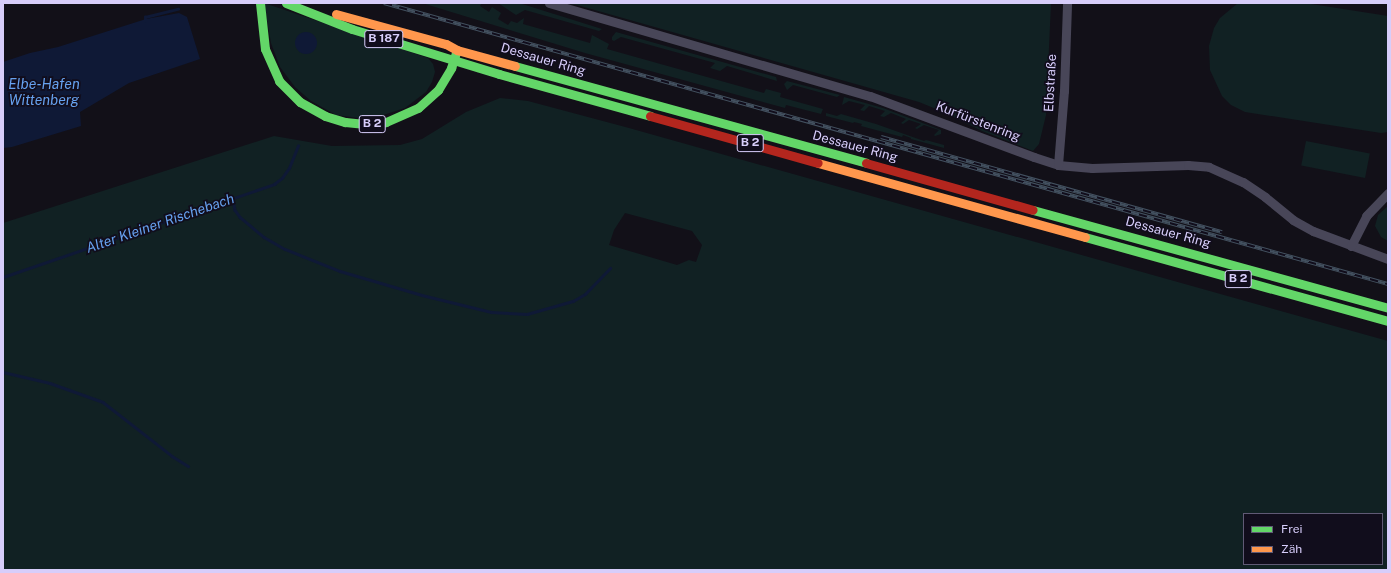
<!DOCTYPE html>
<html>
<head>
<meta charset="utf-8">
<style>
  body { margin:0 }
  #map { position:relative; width:1391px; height:573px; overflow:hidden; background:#121018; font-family:"Public Sans",sans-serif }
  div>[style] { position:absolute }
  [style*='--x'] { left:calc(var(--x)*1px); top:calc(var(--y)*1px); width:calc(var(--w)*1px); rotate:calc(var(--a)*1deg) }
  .green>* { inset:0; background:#112123; transform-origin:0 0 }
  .water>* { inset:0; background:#0f1936 }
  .round { border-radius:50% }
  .stream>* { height:2.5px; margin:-1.25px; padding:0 1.25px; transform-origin:1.25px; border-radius:1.25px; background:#0f1936 }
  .street>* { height:9px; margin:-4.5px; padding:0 4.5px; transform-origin:4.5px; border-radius:4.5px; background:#484658 }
  .fast>* { height:9px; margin:-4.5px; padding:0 4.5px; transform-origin:4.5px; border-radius:4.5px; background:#63d668 }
  .slow>* { height:9px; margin:-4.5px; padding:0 4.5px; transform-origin:4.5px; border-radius:4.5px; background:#ff974d }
  .jam>* { height:9px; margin:-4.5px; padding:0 4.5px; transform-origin:4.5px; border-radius:4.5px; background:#b3261e }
  .rail>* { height:4px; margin-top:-2px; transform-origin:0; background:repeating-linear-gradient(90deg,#110d1c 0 8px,#435160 0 16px); box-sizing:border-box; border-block:1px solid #435160 }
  span { translate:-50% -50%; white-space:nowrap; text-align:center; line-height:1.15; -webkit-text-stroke:3.5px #110d1c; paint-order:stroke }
  .shield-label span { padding:1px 3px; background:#110d1c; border:1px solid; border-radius:3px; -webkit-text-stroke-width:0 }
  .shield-label { font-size:12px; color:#d7cdfa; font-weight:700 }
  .street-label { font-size:13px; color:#d7cdfa }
  .water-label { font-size:14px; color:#66a1ef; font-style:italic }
  .frame { position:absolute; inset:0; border:4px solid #d7cdfa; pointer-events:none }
  .legend { position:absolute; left:1243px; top:513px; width:140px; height:52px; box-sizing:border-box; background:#110d1c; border:1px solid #605a75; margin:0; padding:5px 7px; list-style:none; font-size:12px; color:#d7cdfa }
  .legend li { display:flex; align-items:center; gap:8px; height:20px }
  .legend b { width:20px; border:1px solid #605a75 }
</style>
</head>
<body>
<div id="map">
  <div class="green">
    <i style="clip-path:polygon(264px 3px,428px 58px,433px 64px,435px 72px,432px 82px,426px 92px,405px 108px,380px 116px,358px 118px,336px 115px,311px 101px,295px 87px,280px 67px,271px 43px)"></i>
    <i style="clip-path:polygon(422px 3px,482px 3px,480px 6px,489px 12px,492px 7px,501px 13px,498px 19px,508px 25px,511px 21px,517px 23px,524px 18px,523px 24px,590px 43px,592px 35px,609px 44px,607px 49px,764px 93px,766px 89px,781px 93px,780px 97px,823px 109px,821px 114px,786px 105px,785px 108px,585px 53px)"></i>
    <i style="clip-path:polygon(498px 3px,519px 3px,602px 29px,599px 31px,525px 10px,516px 15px)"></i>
    <i style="clip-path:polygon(560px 3px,1051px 3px,1046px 115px,1039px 144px,1033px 151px,982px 131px,941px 111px,919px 102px,577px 5px)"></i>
    <i style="clip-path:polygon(1238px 3px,1305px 3px,1388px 16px,1388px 132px,1381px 133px,1245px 112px,1231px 105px,1222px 96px,1210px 70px,1209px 46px,1214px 28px,1220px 18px)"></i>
    <i style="clip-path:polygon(616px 32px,776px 77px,777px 81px,727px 66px,720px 71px,710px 68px,715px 63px,621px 37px,614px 41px,612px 40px,612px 37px)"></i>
    <i style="clip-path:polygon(787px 81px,840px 95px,837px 97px,793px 85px,787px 90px,784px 84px)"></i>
    <i style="clip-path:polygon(844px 97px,883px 108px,941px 130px,941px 134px,935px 136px,934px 135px,939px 130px,924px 125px,917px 129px,915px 128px,921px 124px,909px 120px,903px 124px,901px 123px,906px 119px,891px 113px,884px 117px,880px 116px,885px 111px,869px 106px,864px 111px,860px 110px,865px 105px,849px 101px,842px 105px)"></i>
    <i style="clip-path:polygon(evenodd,500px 98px,528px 101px,629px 128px,1388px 341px,1388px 570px,3px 570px,3px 223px,274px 136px,332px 146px,400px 145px,422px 139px,466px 112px,500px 98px,625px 213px,692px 231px,702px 245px,696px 262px,689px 260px,677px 265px,609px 245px,614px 230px,625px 213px,500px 98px,1244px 514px,1382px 514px,1382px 564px,1244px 564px,1244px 514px)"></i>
    <i style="clip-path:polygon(826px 113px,837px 116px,841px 114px,876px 124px,924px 141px,926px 140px,944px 145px,944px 148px,911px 139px,911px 138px,903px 135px,902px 137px,861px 126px,862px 124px,854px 122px,853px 123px,826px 116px)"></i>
    <i style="left:1306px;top:141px;width:65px;height:25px;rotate:11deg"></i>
    <i style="clip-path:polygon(1388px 206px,1388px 241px,1381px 237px,1375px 226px,1378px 215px)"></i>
  </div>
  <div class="water">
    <i style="clip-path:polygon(179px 13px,187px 17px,200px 59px,129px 83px,80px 112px,81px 126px,12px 147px,3px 148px,3px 62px,30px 53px,58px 47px,146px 19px)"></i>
    <i class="round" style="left:295px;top:32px;width:22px;height:22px"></i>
  </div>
  <div class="stream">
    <i style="--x:145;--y:21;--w:4;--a:-90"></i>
    <i style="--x:145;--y:17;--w:34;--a:-14"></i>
    <i style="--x:233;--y:199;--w:11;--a:80"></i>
    <i style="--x:235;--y:210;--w:9;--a:54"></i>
    <i style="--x:240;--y:217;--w:31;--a:40"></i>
    <i style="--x:264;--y:237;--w:24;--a:30"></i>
    <i style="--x:285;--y:249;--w:59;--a:21.8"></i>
    <i style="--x:340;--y:271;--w:85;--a:16.3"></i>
    <i style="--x:422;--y:295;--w:71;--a:13.8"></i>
    <i style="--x:491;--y:312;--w:36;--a:3"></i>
    <i style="--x:527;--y:314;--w:48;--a:-15.8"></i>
    <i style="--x:573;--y:301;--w:14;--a:-30"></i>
    <i style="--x:585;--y:294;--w:36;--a:-46"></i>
    <i style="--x:3;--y:277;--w:287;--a:-18.9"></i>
    <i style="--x:274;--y:184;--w:10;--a:-37"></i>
    <i style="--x:282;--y:178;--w:12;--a:-55"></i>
    <i style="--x:289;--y:168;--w:24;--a:-68"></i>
    <i style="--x:3;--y:372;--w:48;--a:13.2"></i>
    <i style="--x:50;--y:383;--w:56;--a:19.7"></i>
    <i style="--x:103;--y:402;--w:88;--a:38"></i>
    <i style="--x:172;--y:456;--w:19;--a:32"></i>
  </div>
  <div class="street">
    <i style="--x:549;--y:3;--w:334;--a:16.2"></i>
    <i style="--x:870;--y:96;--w:175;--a:20.4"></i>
    <i style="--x:1034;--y:157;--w:25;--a:18"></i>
    <i style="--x:1058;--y:165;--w:34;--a:5"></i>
    <i style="--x:1092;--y:168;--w:96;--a:-1.8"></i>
    <i style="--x:1188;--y:165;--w:21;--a:5"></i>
    <i style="--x:1209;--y:167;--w:37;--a:24"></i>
    <i style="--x:1243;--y:182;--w:27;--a:34"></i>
    <i style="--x:1265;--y:197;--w:36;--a:39"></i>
    <i style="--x:1293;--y:220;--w:23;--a:29"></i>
    <i style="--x:1313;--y:231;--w:80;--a:20.5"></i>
    <i style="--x:1058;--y:165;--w:74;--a:-85.4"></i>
    <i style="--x:1064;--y:91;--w:88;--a:-88"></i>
    <i style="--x:1351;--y:246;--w:34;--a:-63"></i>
    <i style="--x:1366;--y:216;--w:32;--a:-46"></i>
  </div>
  <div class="fast">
    <i style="--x:260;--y:3;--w:46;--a:83.8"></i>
    <i style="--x:265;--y:49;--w:35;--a:66"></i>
    <i style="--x:279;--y:81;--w:30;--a:45"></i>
    <i style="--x:300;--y:102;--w:29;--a:29"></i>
    <i style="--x:325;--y:116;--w:21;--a:17"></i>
    <i style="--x:345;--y:122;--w:20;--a:6"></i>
    <i style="--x:365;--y:124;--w:21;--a:-5"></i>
    <i style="--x:386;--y:122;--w:35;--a:-24"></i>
    <i style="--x:418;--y:108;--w:27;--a:-42"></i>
    <i style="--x:438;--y:90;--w:26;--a:-59"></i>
    <i style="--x:451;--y:68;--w:16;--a:-72"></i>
    <i style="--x:286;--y:3;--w:71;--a:21.5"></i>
    <i style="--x:352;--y:29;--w:154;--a:17"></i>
    <i style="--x:499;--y:74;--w:157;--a:15.5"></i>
    <i style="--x:515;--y:66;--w:364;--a:15.4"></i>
    <i style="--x:1033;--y:210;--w:368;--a:15.4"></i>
    <i style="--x:1085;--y:237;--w:314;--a:15.5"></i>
  </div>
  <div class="slow">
    <i style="--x:336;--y:14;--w:114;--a:15.3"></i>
    <i style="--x:446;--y:44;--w:13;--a:29"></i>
    <i style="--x:457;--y:50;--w:60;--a:15.4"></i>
    <i style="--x:818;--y:163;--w:277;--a:15.5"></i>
  </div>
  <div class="jam">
    <i style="--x:650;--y:116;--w:174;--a:15.6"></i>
    <i style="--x:866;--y:163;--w:173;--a:15.7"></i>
  </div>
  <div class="rail">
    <i style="--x:384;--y:3;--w:1043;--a:15.64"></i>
    <i style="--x:881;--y:137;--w:354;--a:15.6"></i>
  </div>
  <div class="shield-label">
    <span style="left:384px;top:39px">B 187</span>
    <span style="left:372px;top:124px">B 2</span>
    <span style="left:750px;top:143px">B 2</span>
    <span style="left:1238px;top:279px">B 2</span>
  </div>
  <div class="street-label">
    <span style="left:543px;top:60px;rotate:16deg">Dessauer Ring</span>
    <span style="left:1051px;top:83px;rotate:-87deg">Elbstraße</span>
    <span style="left:978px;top:122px;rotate:21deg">Kurfürstenring</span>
    <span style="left:855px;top:147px;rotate:15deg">Dessauer Ring</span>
    <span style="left:1168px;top:233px;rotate:15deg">Dessauer Ring</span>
  </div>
  <div class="water-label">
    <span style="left:44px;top:92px">Elbe-Hafen<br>Wittenberg</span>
    <span style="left:160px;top:223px;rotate:-19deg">Alter Kleiner Rischebach</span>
  </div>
  <div class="frame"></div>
  <ul class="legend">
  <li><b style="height:5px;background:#63d668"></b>Frei</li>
  <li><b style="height:5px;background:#ff974d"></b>Zäh</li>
  </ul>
</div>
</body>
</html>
